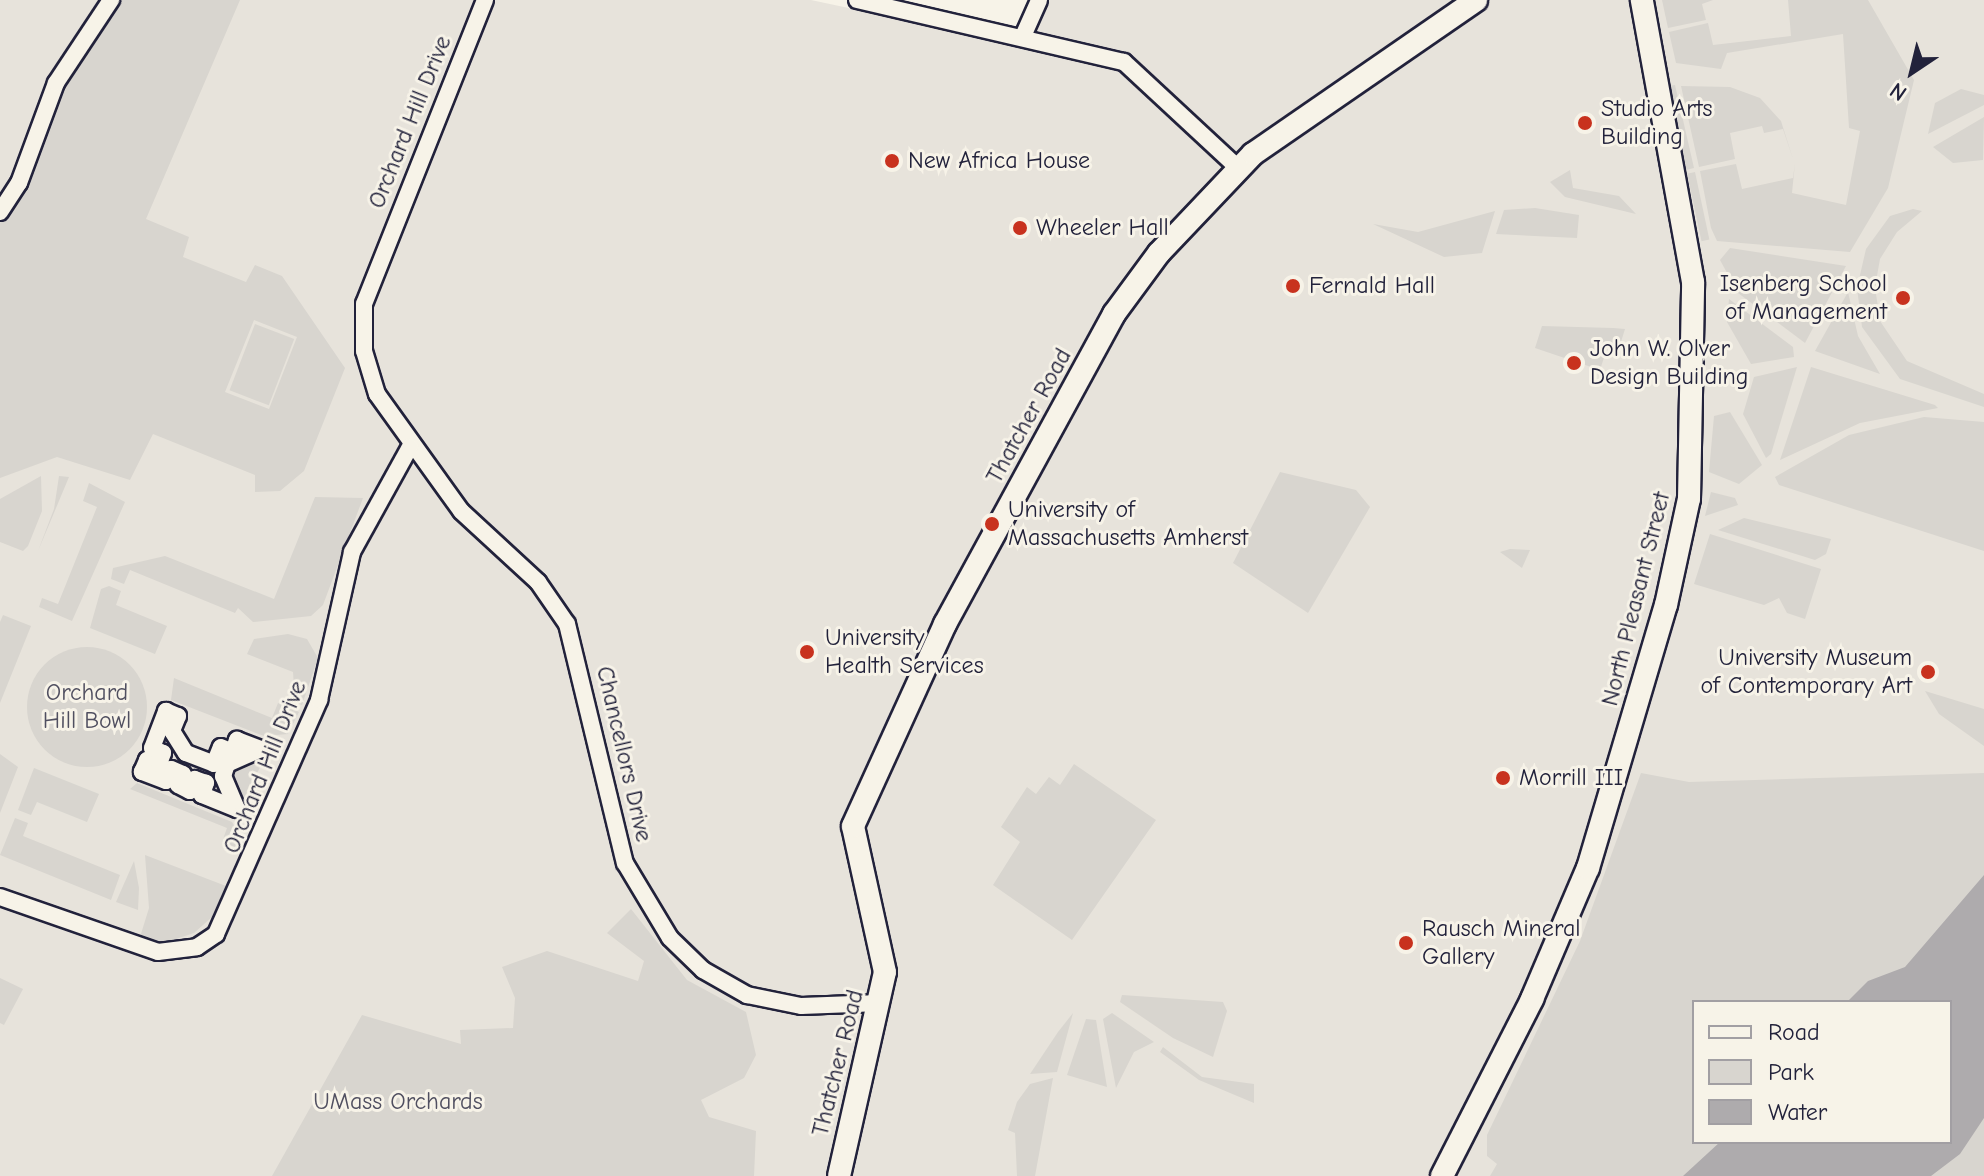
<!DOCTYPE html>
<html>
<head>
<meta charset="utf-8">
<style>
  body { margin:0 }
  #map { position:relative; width:1984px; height:1176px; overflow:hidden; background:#f7f3e8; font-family:"Comic Neue",sans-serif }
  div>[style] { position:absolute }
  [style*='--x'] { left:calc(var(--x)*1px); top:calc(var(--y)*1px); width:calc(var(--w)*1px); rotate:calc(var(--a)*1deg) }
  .built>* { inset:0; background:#e7e3db }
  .green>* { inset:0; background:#d8d5cf; transform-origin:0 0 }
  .round { border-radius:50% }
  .water>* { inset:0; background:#aeabad }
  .roads { filter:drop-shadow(2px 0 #22223b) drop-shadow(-2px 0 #22223b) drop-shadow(0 2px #22223b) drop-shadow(0 -2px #22223b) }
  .street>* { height:16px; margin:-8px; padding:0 8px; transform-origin:8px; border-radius:8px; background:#f7f3e8 }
  .secondary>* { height:22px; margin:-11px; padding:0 11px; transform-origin:11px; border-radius:11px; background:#f7f3e8 }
  .dots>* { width:22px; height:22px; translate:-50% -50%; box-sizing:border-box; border:4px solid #f7f3e8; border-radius:50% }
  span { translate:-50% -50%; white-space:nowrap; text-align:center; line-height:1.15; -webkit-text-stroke:6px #f7f3e8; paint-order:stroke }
  .poi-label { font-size:24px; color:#22223b }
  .left { translate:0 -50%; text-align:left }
  .right { translate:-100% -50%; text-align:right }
  .street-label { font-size:24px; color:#22223b }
  .park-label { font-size:24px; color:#504f60 }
  .legend { position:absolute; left:1692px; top:1000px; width:260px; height:144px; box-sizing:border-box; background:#f7f3e8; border:2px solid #a29fa3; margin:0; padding:10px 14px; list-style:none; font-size:24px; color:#22223b }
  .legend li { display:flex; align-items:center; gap:16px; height:40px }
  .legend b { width:40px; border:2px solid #a29fa3 }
  .north { position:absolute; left:1872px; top:32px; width:80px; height:80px; -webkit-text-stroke:6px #f7f3e8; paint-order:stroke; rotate:215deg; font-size:22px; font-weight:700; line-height:32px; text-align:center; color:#22223b }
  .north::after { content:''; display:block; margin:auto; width:28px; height:36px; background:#22223b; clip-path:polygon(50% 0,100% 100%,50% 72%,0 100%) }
</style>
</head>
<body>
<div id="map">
  <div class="built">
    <i style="clip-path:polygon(evenodd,0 0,811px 0,1023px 45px,1048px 0,1984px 0,1984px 1176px,0 1176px,0 0,1694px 1002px,1950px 1002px,1950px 1142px,1694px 1142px,1694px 1002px)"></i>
  </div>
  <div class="green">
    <i style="clip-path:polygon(evenodd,122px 0,240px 0,146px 219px,189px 237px,183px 257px,246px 282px,255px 265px,282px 276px,345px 368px,304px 471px,280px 491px,255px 492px,255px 475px,153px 434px,130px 480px,57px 457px,0 478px,0 223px,25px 187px,63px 82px,122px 0,254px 320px,297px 337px,269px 409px,225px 392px,254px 320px)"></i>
    <i style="clip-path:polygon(1662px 0,1713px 0,1702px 4px,1706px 20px,1668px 28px)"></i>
    <i style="clip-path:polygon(1788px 0,1868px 0,1914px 80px,1888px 188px,1850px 252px,1717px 241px,1711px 228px,1700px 171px,1736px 164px,1742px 189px,1793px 178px,1795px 163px,1792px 193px,1846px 205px,1860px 131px,1849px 128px,1843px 34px,1727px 53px,1721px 69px,1676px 63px,1669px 32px,1708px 23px,1713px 45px,1791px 36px)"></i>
    <i style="clip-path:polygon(1675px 85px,1694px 168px,1686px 170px,1669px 86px)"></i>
    <i style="clip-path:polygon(1681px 86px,1730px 87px,1760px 98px,1781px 121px,1793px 159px,1783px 129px,1764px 133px,1762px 126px,1730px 133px,1735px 159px,1699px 167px)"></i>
    <i style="clip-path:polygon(1961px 89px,1984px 95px,1984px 105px,1928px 134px,1935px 103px)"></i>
    <i style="clip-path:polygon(1984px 117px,1983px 160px,1953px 163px,1933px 147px)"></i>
    <i style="clip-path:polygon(1570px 170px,1573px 188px,1619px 196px,1636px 214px,1565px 197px,1550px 182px)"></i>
    <i style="left:1695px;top:172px;width:69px;height:8px;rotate:78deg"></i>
    <i style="clip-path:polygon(1535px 208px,1579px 215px,1577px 238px,1496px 234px,1504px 210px)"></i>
    <i style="clip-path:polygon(1913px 209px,1922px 211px,1897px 232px,1880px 259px,1875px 287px,1880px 321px,1907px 361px,1984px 394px,1984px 407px,1900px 379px,1862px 327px,1857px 288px,1866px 249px,1890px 216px)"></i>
    <i style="clip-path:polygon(1495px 211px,1482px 253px,1444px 257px,1373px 224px,1418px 232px)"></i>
    <i style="clip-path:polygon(1730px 248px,1846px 266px,1805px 343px,1738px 293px,1720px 260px)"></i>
    <i style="clip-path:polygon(1848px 292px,1858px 336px,1880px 374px,1815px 351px)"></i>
    <i style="clip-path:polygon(1729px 299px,1793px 347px,1794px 357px,1751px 364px,1727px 322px)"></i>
    <i style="left:255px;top:324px;width:42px;height:71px;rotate:21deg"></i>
    <i style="clip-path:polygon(1542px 326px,1613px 328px,1625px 329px,1620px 345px,1609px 342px,1600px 370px,1535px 348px)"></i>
    <i style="clip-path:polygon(1797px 367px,1771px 454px,1766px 458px,1743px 414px,1754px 377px)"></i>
    <i style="clip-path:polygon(1811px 367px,1935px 405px,1938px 408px,1860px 423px,1780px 460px)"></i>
    <i style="clip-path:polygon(1730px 412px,1762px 465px,1739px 484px,1709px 472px,1714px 416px)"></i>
    <i style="clip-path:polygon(1924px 417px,1984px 422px,1984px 551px,1779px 485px,1775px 477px,1849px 435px)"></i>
    <i style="clip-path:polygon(1280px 472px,1356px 490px,1370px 507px,1308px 613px,1233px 563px)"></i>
    <i style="clip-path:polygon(41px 476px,42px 511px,28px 546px,23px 551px,0 542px,0 499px)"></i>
    <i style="clip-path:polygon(59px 476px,69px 477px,38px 551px,54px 509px)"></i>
    <i style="clip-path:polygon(89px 483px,125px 502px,72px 621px,39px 607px,42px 598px,58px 604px,97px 507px,83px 501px)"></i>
    <i style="clip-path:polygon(1711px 492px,1735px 498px,1738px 505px,1705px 516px)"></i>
    <i style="clip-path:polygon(315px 497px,363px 498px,323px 605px,311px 616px,253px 622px,238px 608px,235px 613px,130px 570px,124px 584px,111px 579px,113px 568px,165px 556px,274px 599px)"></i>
    <i style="clip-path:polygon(1744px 518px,1831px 539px,1826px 554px,1815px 560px,1718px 530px)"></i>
    <i style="clip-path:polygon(1710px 534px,1821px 569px,1805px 619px,1787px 613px,1779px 598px,1764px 605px,1694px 584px)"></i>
    <i style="clip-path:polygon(1510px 549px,1530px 550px,1522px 568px,1500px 552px)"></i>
    <i style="clip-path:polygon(109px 586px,121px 591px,116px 605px,167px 626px,155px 654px,90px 628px,101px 589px)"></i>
    <i style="clip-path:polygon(3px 615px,31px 626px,0 703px,0 622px)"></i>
    <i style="clip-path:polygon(288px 634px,307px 639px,318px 658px,302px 705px,295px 702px,293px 672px,247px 654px,254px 639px)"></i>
    <i class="round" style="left:27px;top:647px;width:120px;height:120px"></i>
    <i style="clip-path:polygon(174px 678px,272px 718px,278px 703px,299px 712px,288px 734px,264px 736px,171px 700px)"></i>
    <i style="clip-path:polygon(1925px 691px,1984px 709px,1984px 746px,1939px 714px)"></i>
    <i style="clip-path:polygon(268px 752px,243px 800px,244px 812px,229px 791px,239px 763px)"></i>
    <i style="clip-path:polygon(0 754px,18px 767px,0 813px)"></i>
    <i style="clip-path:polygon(1074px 764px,1156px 820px,1072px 940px,993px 885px,1020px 842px,1001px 827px,1027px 787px,1036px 794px,1049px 777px,1060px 785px)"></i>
    <i style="clip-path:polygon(34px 768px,99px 794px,87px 822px,37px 802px,31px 815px,18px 810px)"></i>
    <i style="clip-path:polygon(evenodd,1641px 773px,1689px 782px,1984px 773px,1984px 1176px,1490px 1176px,1497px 1164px,1487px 1156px,1487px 1135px,1580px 941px,1641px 773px,1694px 1002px,1950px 1002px,1950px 1142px,1694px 1142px,1694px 1002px)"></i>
    <i style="clip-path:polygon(137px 783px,232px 822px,242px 839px,235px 847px,222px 842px,227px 828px,130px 789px)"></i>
    <i style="clip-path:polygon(15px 818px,28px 823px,23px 836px,120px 875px,111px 900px,0 855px)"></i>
    <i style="clip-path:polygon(145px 855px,226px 886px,212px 917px,194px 933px,167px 942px,140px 937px,149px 908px)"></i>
    <i style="clip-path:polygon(134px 861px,139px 888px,138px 910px,116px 902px)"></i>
    <i style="clip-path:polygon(631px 909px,687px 980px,746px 1012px,756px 1055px,744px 1078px,701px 1100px,709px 1117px,756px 1131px,754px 1176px,272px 1176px,362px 1015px,461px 1044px,460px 1030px,513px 1028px,515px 998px,502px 967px,547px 951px,638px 981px,644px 961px,607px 933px)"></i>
    <i style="clip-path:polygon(0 978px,23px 989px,4px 1025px,0 1023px)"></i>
    <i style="clip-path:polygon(1122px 995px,1223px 1002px,1227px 1011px,1213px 1057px,1173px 1038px,1120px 1002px)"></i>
    <i style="clip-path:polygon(1073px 1013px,1057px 1072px,1030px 1074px,1058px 1032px)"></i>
    <i style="clip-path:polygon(1112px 1013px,1154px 1042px,1134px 1052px,1116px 1088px,1103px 1019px)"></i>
    <i style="clip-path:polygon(1086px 1019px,1096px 1020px,1107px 1087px,1067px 1075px)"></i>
    <i style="clip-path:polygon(1163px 1047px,1202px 1077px,1254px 1084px,1254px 1103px,1199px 1080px,1160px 1052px)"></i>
    <i style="clip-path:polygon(1053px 1078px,1035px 1176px,1017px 1176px,1015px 1133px,1008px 1130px,1017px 1102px,1030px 1084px)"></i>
  </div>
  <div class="water">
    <i style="clip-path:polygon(1984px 875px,1984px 1118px,1960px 1154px,1931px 1176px,1683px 1176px,1720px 1142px,1950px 1142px,1950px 1002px,1847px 1002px,1868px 981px,1905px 967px)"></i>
  </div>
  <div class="roads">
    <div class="street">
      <i style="--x:485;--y:0;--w:327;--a:111.7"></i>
      <i style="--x:364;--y:304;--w:47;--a:90"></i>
      <i style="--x:364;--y:351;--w:45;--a:73.2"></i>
      <i style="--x:377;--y:394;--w:144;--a:54.3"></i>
      <i style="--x:461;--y:511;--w:105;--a:42.7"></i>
      <i style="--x:538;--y:582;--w:51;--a:55.4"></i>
      <i style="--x:567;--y:624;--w:246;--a:76.4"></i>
      <i style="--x:625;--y:863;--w:87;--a:59"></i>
      <i style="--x:670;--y:938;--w:46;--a:44.1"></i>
      <i style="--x:703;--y:970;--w:51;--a:29.6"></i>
      <i style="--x:747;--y:995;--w:55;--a:11.5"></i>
      <i style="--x:801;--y:1006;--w:79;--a:-2.2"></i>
      <i style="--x:857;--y:0;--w:274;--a:13.1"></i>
      <i style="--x:1124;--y:62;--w:156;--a:42.9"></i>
      <i style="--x:1024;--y:34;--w:37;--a:-66"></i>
      <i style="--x:0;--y:212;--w:35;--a:-57"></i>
      <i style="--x:19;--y:183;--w:107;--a:-69.7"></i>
      <i style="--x:56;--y:83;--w:100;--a:-56.5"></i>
      <i style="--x:166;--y:711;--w:13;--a:23"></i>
      <i style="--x:178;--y:716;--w:16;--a:112"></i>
      <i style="--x:172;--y:731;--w:26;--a:58"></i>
      <i style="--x:186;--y:753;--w:30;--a:21"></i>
      <i style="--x:214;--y:764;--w:18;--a:-68"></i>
      <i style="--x:221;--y:747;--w:13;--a:23"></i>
      <i style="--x:233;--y:752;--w:13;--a:-72"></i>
      <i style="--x:237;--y:740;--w:26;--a:21"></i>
      <i style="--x:261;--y:749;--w:37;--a:156"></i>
      <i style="--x:227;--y:764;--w:13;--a:108"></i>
      <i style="--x:223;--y:776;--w:36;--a:67"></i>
      <i style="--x:237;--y:809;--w:38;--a:-158"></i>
      <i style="--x:202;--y:795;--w:13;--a:-72"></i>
      <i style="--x:206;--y:783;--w:12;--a:-160"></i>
      <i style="--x:195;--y:779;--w:13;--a:113"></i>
      <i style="--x:190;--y:791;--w:13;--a:-153"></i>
      <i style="--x:178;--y:785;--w:12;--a:-66"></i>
      <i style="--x:183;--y:774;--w:13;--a:-157"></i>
      <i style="--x:171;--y:769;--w:13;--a:113"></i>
      <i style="--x:166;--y:781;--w:26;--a:-159"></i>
      <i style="--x:142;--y:772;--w:13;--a:-67"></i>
      <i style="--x:147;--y:760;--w:13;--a:18"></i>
      <i style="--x:159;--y:764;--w:12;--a:-70"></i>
      <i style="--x:163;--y:753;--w:12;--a:-156"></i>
      <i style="--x:152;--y:748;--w:40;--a:-69"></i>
      <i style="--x:0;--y:897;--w:167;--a:19.2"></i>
      <i style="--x:158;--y:952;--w:39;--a:-7"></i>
      <i style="--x:197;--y:947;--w:23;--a:-34"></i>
      <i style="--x:216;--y:934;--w:256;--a:-66.2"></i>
      <i style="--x:319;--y:700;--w:152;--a:-77.4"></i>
      <i style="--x:352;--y:552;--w:120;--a:-61.1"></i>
    </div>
    <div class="secondary">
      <i style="--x:839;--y:1176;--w:209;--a:-77.3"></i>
      <i style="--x:885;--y:972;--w:149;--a:-102.4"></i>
      <i style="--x:853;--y:826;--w:222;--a:-65.5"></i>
      <i style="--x:945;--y:624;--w:353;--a:-61.4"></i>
      <i style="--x:1114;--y:314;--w:76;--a:-53.6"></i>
      <i style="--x:1159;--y:253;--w:137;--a:-46.5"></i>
      <i style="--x:1253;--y:154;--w:271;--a:-34.6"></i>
      <i style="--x:1442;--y:1176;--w:199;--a:-63"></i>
      <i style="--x:1532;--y:999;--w:142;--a:-66.9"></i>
      <i style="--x:1588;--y:868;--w:274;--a:-73.5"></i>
      <i style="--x:1666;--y:605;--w:108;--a:-77.8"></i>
      <i style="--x:1689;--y:499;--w:217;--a:-88.9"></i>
      <i style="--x:1693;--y:282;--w:287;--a:-100.3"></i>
    </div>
  </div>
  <div class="dots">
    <i style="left:1585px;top:123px;background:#c8321e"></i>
    <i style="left:892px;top:161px;background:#c8321e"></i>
    <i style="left:1020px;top:228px;background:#c8321e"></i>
    <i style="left:1293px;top:286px;background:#c8321e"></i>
    <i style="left:1903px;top:298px;background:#c8321e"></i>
    <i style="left:1574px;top:363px;background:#c8321e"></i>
    <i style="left:992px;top:524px;background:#c8321e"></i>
    <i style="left:807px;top:652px;background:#c8321e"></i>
    <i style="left:1928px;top:672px;background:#c8321e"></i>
    <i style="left:1503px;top:778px;background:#c8321e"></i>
    <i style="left:1406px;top:943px;background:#c8321e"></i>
  </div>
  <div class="poi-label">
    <span class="left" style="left:1601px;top:123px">Studio Arts<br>Building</span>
    <span class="left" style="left:908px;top:161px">New Africa House</span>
    <span class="left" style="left:1036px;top:228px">Wheeler Hall</span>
    <span class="right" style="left:1887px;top:298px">Isenberg School<br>of Management</span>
    <span class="left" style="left:1309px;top:286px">Fernald Hall</span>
    <span class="left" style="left:1590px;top:363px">John W. Olver<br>Design Building</span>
    <span class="left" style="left:1008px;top:524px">University of<br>Massachusetts Amherst</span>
    <span class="left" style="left:825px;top:652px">University<br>Health Services</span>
    <span class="right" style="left:1912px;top:672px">University Museum<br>of Contemporary Art</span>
    <span class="left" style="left:1519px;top:778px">Morrill III</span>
    <span class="left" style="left:1422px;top:943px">Rausch Mineral<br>Gallery</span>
  </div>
  <div class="street-label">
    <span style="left:410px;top:122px;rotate:-68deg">Orchard Hill Drive</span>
    <span style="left:1029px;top:416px;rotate:-61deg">Thatcher Road</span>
    <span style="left:1636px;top:599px;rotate:-76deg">North Pleasant Street</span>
    <span style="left:624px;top:754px;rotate:77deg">Chancellors Drive</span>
    <span style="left:265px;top:767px;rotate:-68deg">Orchard Hill Drive</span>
    <span style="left:838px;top:1063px;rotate:-76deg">Thatcher Road</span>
  </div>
  <div class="park-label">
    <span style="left:87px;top:707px">Orchard<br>Hill Bowl</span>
    <span style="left:398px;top:1102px">UMass Orchards</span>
  </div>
  <ul class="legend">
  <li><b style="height:10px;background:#f7f3e8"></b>Road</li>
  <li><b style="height:22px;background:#d8d5cf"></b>Park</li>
  <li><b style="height:22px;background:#aeabad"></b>Water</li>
  </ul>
  <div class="north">N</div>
</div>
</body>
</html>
